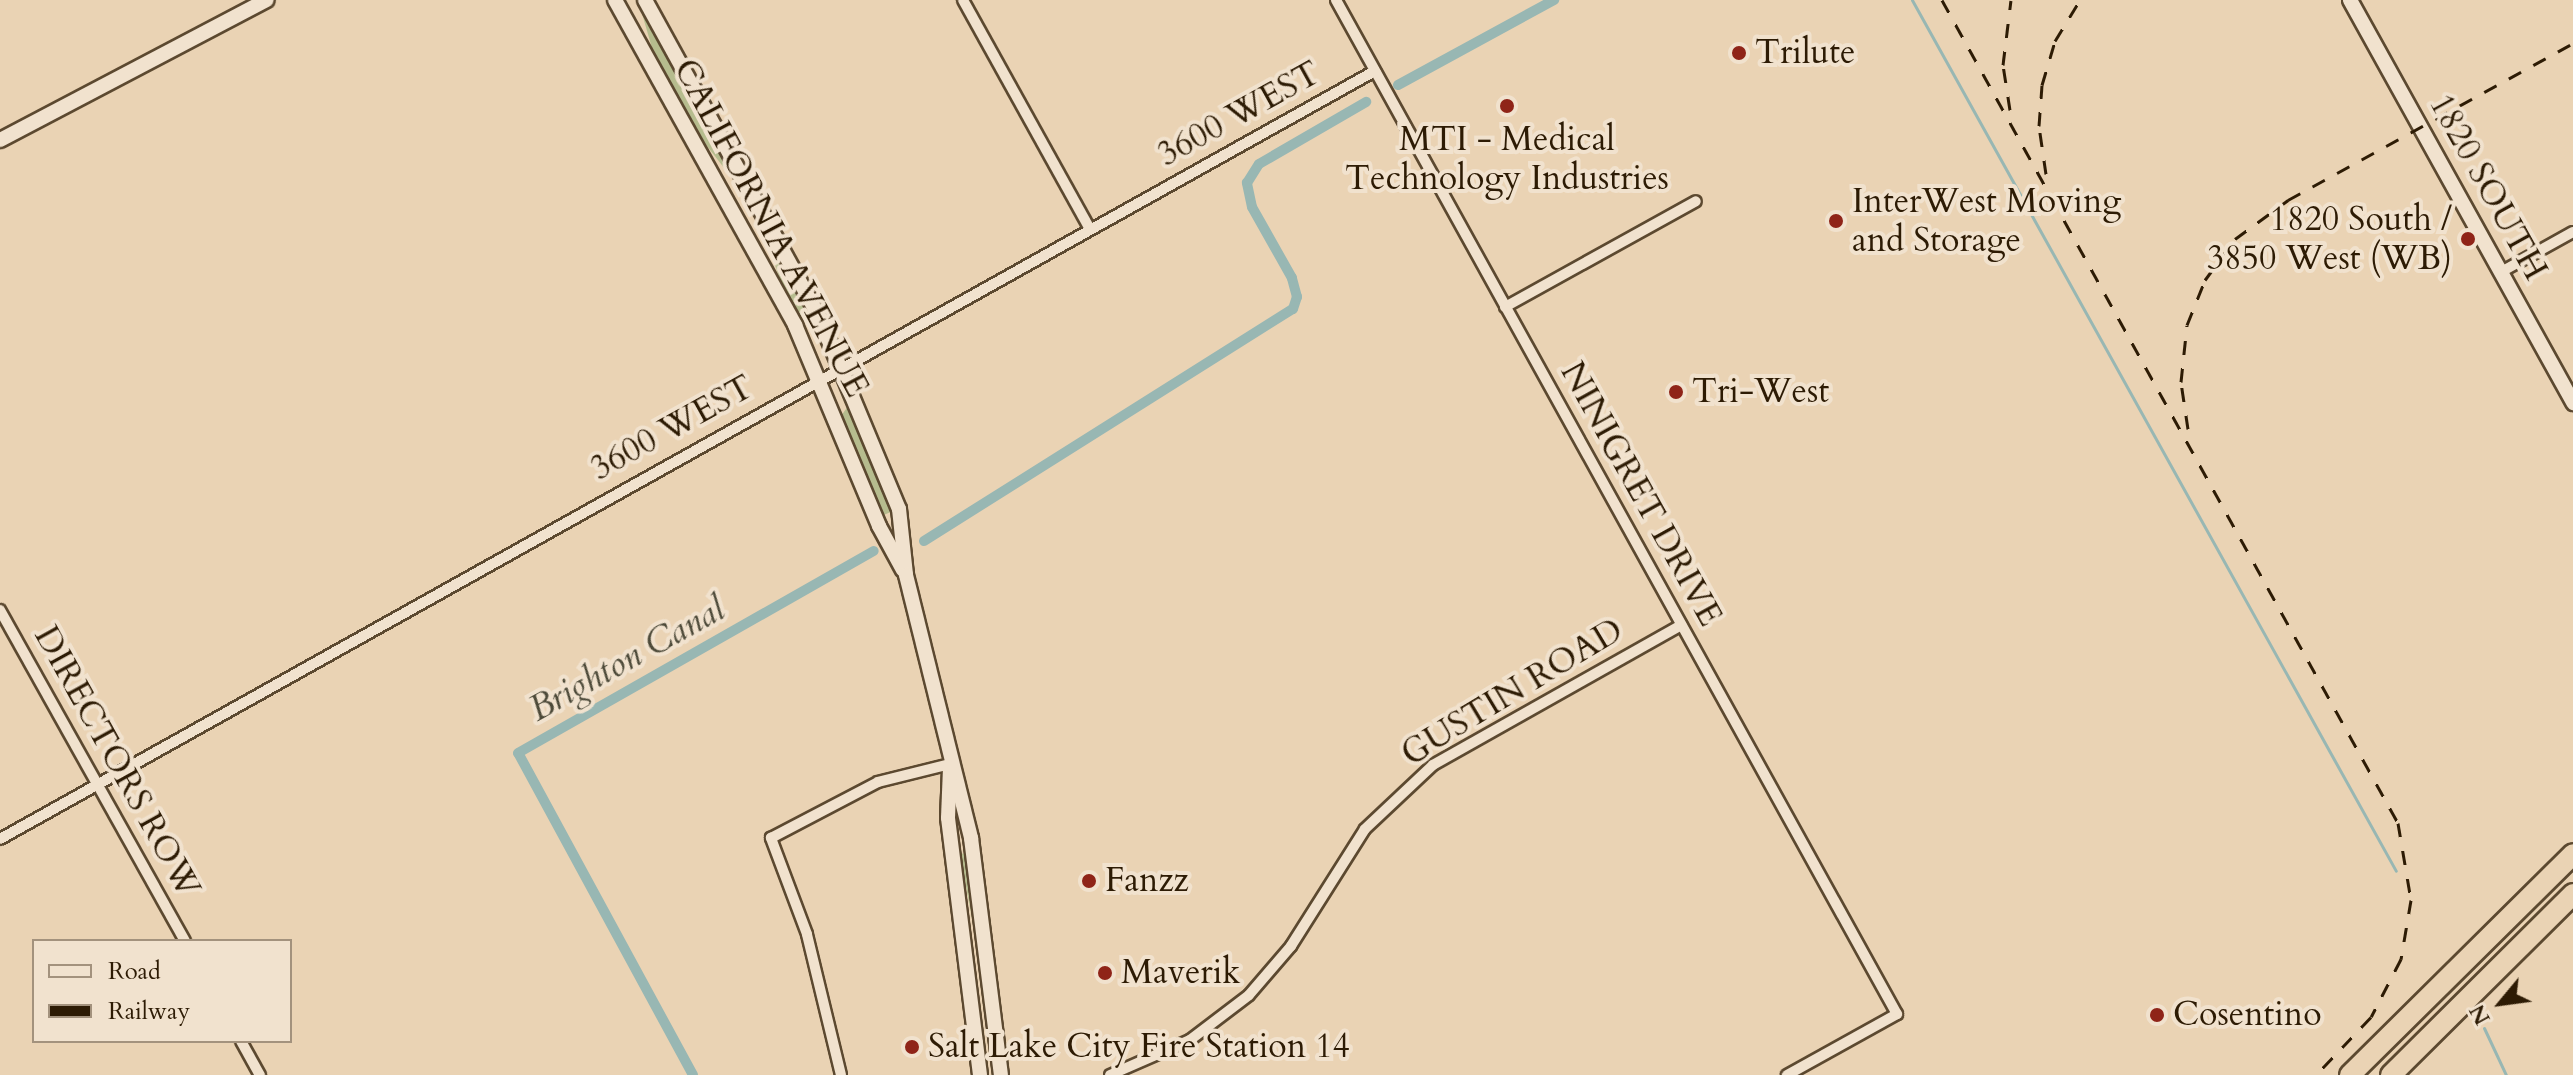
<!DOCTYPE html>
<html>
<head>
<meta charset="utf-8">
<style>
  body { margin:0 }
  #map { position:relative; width:2573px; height:1075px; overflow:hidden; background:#ead3b4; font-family:Cardo,serif }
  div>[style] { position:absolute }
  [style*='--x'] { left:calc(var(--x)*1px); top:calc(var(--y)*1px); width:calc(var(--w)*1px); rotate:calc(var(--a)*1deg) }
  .green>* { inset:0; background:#b6bc8e }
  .stream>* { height:3px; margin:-1.5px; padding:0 1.5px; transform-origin:1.5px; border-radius:1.5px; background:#98b7b3 }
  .canal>* { height:10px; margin:-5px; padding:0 5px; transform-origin:5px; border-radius:5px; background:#98b7b3 }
  .roads { filter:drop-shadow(2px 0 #5c4930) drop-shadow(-2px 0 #5c4930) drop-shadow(0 2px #5c4930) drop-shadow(0 -2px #5c4930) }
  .street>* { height:10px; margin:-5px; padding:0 5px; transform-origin:5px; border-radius:5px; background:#f1e2ce }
  .secondary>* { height:14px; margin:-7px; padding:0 7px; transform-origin:7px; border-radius:7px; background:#f1e2ce }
  .highway>* { height:20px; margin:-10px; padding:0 10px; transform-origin:10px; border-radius:10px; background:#ead3b4 }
  .rail>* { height:3px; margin-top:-1.5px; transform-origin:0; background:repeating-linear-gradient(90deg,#2d1b04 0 14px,transparent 0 28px) }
  .dots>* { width:22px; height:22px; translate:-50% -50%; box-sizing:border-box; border:4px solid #f1e2ce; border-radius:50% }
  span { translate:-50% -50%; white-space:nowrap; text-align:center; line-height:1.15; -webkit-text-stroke:8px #f1e2ce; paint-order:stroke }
  .poi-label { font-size:34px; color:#2d1b04 }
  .left { translate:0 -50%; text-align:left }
  .right { translate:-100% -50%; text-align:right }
  .street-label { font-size:34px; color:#2d1b04 }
  .water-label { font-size:36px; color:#4d4a39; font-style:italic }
  .legend { position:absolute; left:32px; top:939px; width:260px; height:104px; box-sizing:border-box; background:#f1e2ce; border:2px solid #a3927d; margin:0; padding:10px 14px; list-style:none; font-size:24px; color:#2d1b04 }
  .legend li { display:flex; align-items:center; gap:16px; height:40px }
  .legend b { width:40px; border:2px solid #a3927d }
  .north { position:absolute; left:2461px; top:963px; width:80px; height:80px; -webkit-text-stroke:6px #f1e2ce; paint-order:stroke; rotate:241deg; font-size:22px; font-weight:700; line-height:32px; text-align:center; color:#2d1b04 }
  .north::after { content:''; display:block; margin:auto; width:28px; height:36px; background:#2d1b04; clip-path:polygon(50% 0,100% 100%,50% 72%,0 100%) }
</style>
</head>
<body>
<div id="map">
  <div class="green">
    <i style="clip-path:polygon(641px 10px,746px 196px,696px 132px,654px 55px)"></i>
    <i style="clip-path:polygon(761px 225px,792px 277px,820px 342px,784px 291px)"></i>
    <i style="clip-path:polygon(851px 402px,891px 512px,881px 516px,841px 416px)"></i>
    <i style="clip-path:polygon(967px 853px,977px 946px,960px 854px)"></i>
  </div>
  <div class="stream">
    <i style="--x:1912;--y:0;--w:996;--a:60.94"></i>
    <i style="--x:2484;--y:1028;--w:52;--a:64.9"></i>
  </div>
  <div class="canal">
    <i style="--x:1398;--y:85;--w:178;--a:-28.6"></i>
    <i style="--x:924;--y:541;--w:436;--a:-32.2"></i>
    <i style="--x:1293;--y:309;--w:13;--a:-72"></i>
    <i style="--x:1297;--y:297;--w:20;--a:-105"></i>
    <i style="--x:1292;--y:278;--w:81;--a:-119.4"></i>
    <i style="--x:1252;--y:207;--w:25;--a:-102"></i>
    <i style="--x:1247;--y:183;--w:22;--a:-58"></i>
    <i style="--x:1259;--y:164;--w:124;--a:-30.1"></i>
    <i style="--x:693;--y:1075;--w:366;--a:-118.5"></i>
    <i style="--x:518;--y:753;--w:409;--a:-29.6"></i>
  </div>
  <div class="roads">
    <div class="street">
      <i style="--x:963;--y:0;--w:262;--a:61"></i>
      <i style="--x:1336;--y:0;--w:1159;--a:61.05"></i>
      <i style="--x:1897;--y:1014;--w:126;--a:151"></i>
      <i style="--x:2501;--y:272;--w:82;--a:-29.1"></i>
      <i style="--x:1505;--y:307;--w:218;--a:-29"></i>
      <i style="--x:0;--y:610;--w:379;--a:60.8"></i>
      <i style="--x:0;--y:839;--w:1575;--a:-29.19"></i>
      <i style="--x:241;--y:1041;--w:39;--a:61"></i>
      <i style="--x:841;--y:1075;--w:145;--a:-103.6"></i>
      <i style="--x:807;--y:934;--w:103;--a:-110.6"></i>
      <i style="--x:771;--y:838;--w:121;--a:-27.6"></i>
      <i style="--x:878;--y:782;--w:74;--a:-14"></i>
      <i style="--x:1110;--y:1075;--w:87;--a:-23.6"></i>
      <i style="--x:1190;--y:1040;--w:74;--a:-37.3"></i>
      <i style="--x:1249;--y:995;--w:65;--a:-49.4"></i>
      <i style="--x:1291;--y:946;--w:138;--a:-57.7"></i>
      <i style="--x:1365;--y:829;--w:93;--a:-43.3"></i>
      <i style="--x:1433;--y:765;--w:285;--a:-29.4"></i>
    </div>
    <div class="secondary">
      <i style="--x:615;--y:0;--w:372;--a:61"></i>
      <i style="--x:795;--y:325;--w:218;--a:67.3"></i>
      <i style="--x:879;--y:526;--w:50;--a:61.4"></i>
      <i style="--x:645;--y:0;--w:362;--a:61.2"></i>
      <i style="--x:819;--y:317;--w:208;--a:67.4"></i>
      <i style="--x:899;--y:509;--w:66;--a:83.9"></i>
      <i style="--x:906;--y:575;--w:271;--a:76.1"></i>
      <i style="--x:971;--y:838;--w:239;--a:82.8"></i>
      <i style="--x:2350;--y:0;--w:461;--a:61"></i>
      <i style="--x:0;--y:140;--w:301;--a:-27.7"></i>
      <i style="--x:950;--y:768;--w:50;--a:92.3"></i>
      <i style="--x:948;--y:818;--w:259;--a:82.9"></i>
    </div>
    <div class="highway">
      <i style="--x:2350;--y:1075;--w:314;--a:-44.7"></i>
      <i style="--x:2391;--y:1075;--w:257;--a:-44.8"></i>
    </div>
  </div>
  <div class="rail">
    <i style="--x:1942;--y:0;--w:941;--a:61.01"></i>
    <i style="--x:2398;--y:823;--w:78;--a:80.4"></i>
    <i style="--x:2411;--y:900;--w:60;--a:99.6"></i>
    <i style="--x:2401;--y:959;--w:65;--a:117.3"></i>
    <i style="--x:2371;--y:1017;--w:80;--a:133.5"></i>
    <i style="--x:2010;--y:110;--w:46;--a:-98.8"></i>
    <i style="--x:2003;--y:65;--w:65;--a:-83"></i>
    <i style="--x:2046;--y:174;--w:49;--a:-98.3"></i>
    <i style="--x:2039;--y:126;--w:41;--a:-85.8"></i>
    <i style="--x:2042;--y:85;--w:46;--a:-73.5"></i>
    <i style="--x:2055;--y:41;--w:48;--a:-58.6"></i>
    <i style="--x:2188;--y:429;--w:48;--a:-98.5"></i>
    <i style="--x:2181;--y:382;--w:57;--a:-84"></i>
    <i style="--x:2187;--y:325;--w:48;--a:-68.2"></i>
    <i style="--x:2205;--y:280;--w:51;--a:-53.8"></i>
    <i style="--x:2235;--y:239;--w:66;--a:-36.3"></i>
    <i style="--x:2288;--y:200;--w:325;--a:-28.8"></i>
  </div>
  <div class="dots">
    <i style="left:1739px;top:53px;background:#8f2418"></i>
    <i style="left:1507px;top:106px;background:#8f2418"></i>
    <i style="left:1836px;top:221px;background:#8f2418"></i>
    <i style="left:2468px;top:239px;background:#8f2418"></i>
    <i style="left:1676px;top:392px;background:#8f2418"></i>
    <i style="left:1089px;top:881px;background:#8f2418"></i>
    <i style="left:1105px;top:973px;background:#8f2418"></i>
    <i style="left:2157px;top:1015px;background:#8f2418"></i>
    <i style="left:912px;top:1047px;background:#8f2418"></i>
  </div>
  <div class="poi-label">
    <span class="left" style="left:1755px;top:53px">Trilute</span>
    <span style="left:1507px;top:159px">MTI - Medical<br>Technology Industries</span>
    <span class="left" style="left:1852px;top:221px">InterWest Moving<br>and Storage</span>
    <span class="right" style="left:2452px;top:239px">1820 South /<br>3850 West (WB)</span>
    <span class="left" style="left:1692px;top:392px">Tri-West</span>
    <span class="left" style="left:1105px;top:881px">Fanzz</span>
    <span class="left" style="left:1121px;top:973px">Maverik</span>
    <span class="left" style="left:2173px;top:1015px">Cosentino</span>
    <span class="left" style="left:928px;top:1047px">Salt Lake City Fire Station 14</span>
  </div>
  <div class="street-label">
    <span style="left:1239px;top:114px;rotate:-29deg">3600 WEST</span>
    <span style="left:2488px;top:187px;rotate:61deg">1820 SOUTH</span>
    <span style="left:771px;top:228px;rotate:62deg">CALIFORNIA AVENUE</span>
    <span style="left:672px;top:428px;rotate:-29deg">3600 WEST</span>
    <span style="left:1641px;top:494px;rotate:61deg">NINIGRET DRIVE</span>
    <span style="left:1512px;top:692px;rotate:-31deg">GUSTIN ROAD</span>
    <span style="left:117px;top:762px;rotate:61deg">DIRECTORS ROW</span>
  </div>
  <div class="water-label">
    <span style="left:627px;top:659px;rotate:-29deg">Brighton Canal</span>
  </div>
  <ul class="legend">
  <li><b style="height:10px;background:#f1e2ce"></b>Road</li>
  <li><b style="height:10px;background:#2d1b04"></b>Railway</li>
  </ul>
  <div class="north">N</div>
</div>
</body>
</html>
